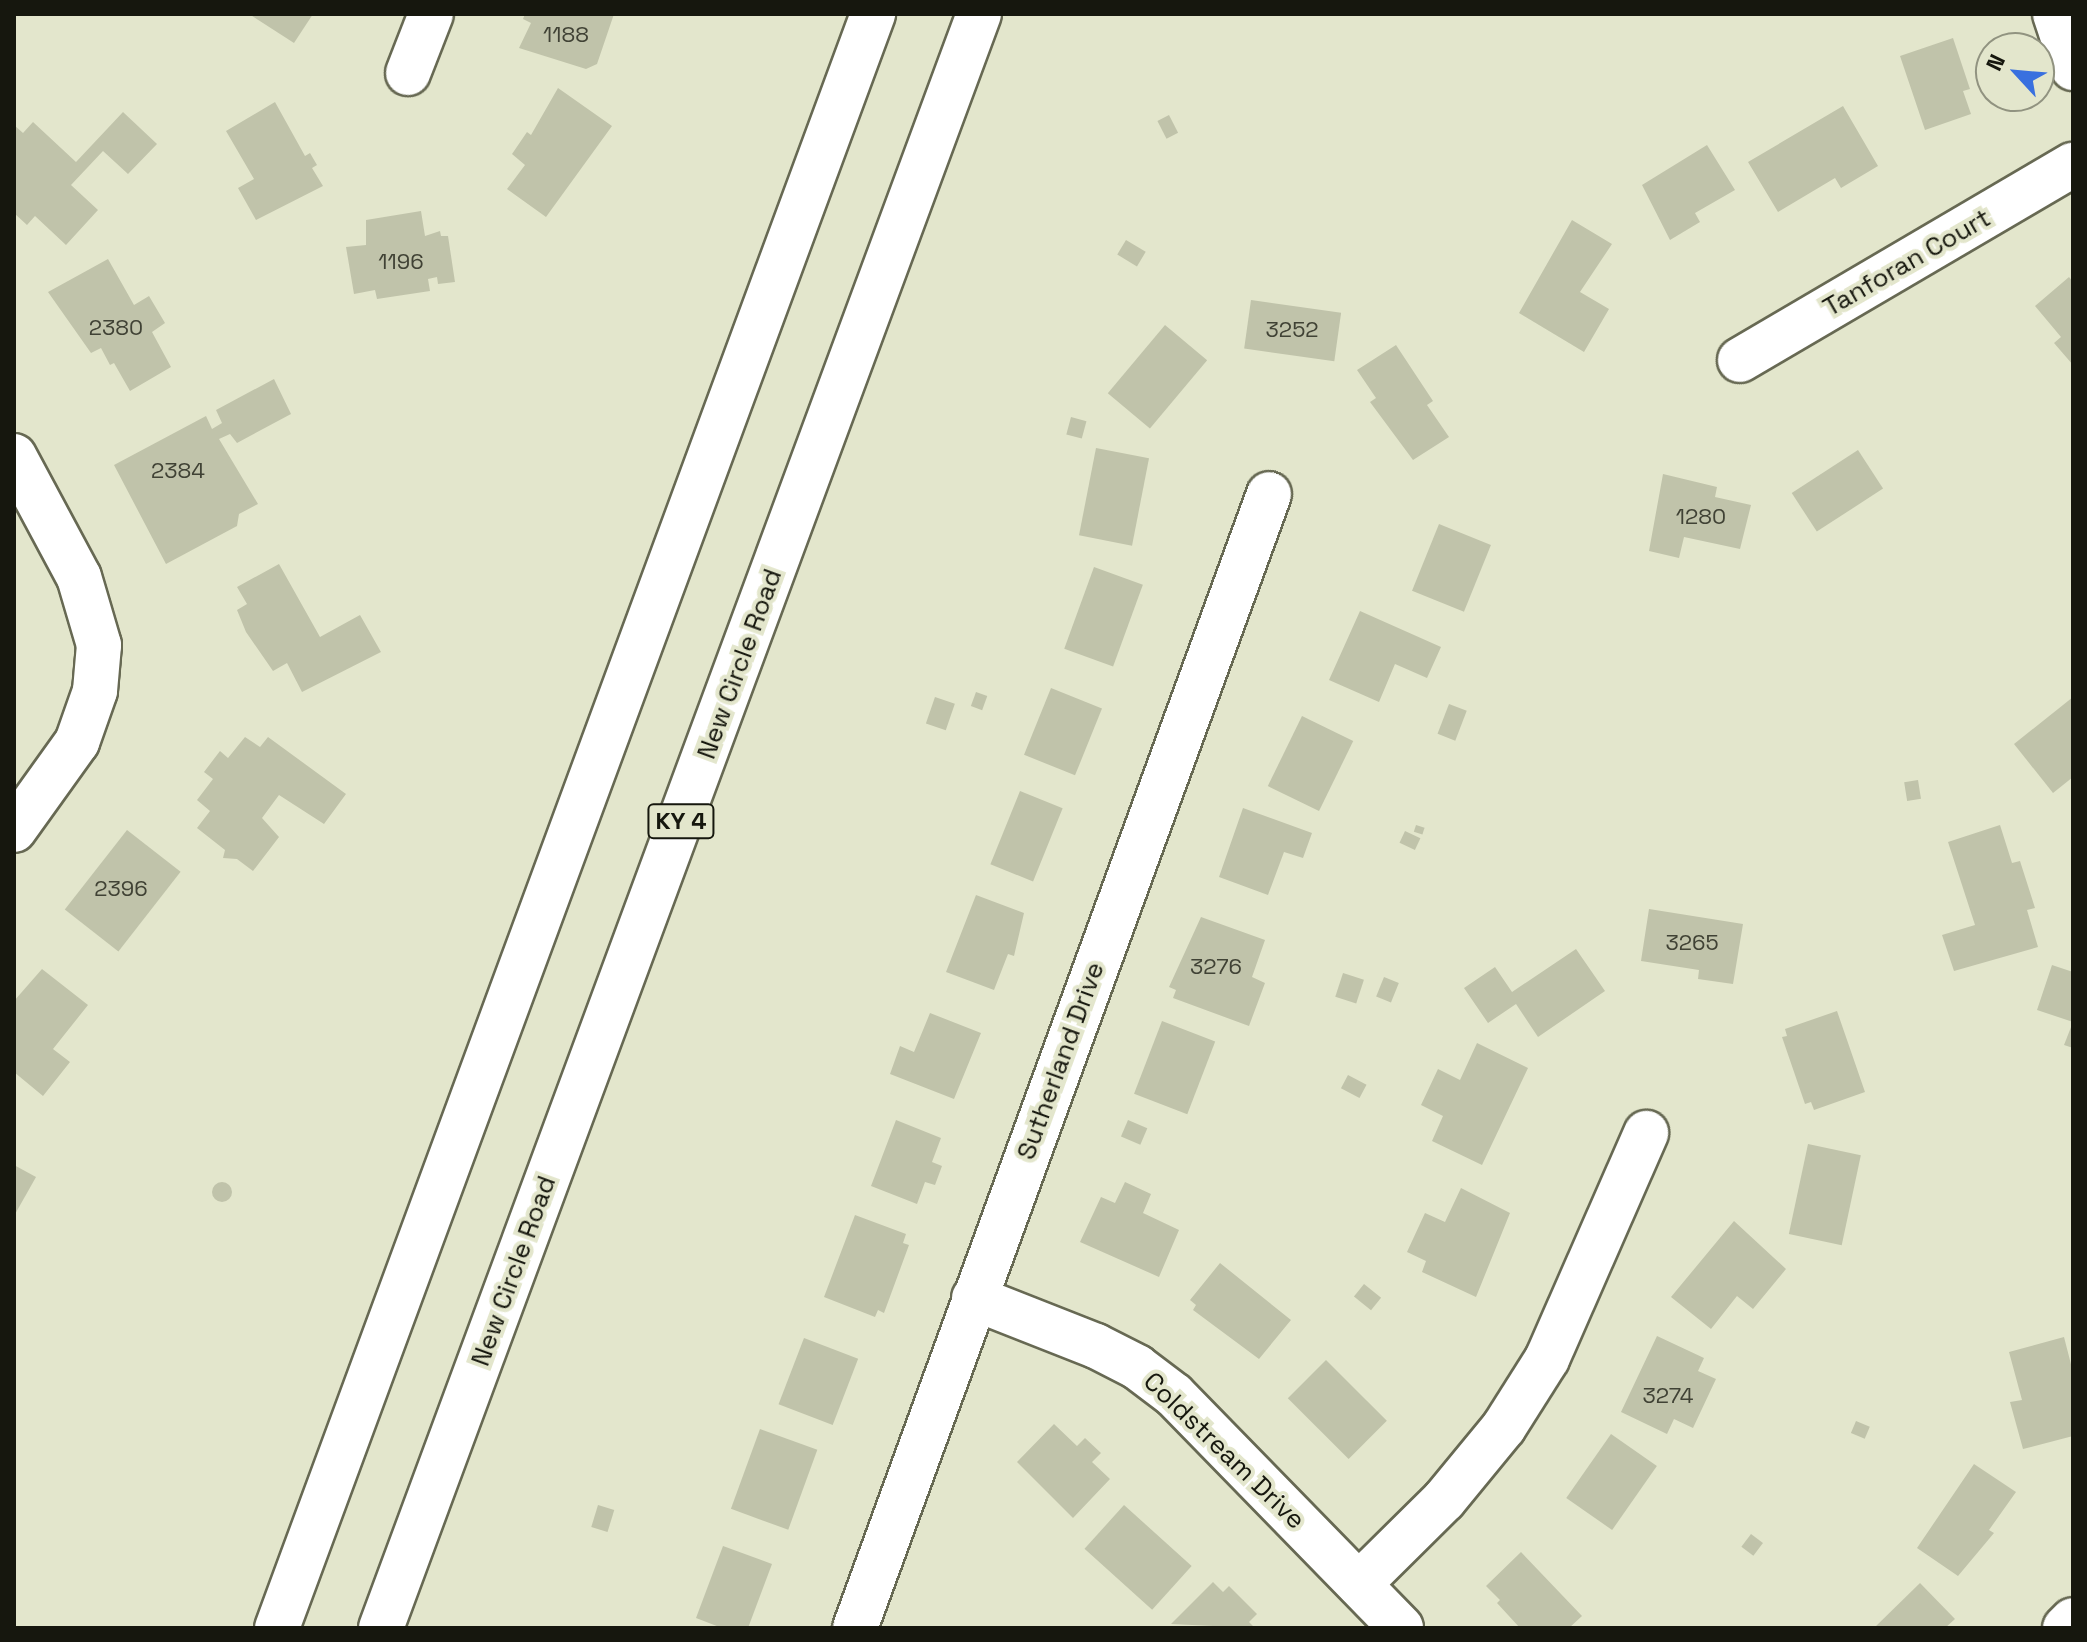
<!DOCTYPE html>
<html>
<head>
<meta charset="utf-8">
<style>
  body { margin:0 }
  #map { position:relative; width:2087px; height:1642px; overflow:hidden; background:#e3e6cc; font-family:"Space Grotesk",sans-serif }
  div>[style] { position:absolute }
  [style*='--x'] { left:calc(var(--x)*1px); top:calc(var(--y)*1px); width:calc(var(--w)*1px); rotate:calc(var(--a)*1deg) }
  .building>* { inset:0; background:#c0c3aa; transform-origin:0 0 }
  .round { border-radius:50% }
  .roads { filter:drop-shadow(2px 0 #676953) drop-shadow(-2px 0 #676953) drop-shadow(0 2px #676953) drop-shadow(0 -2px #676953) }
  .minor>* { height:44px; margin:-22px; padding:0 22px; transform-origin:22px; border-radius:22px; background:#fff }
  .highway>* { height:44px; margin:-22px; padding:0 22px; transform-origin:22px; border-radius:22px; background:#fff }
  span { translate:-50% -50%; white-space:nowrap; text-align:center; line-height:1.15; -webkit-text-stroke:8px #e3e6cc; paint-order:stroke }
  .number-label { font-size:22px; color:#404235 }
  .number-label span { -webkit-text-stroke-width:0 }
  .shield-label span { padding:2px 6px; background:#e3e6cc; border:2px solid; border-radius:6px; -webkit-text-stroke-width:0 }
  .shield-label { font-size:24px; color:#16170e; font-weight:700 }
  .street-label { font-size:26px; color:#16170e }
  .frame { position:absolute; inset:0; border:16px solid #16170e; pointer-events:none }
  .north { position:absolute; left:1975px; top:32px; width:80px; height:80px; box-sizing:border-box; background:#e3e6cc; border:2px solid #919380; border-radius:50%; rotate:296deg; font-size:22px; font-weight:700; line-height:32px; text-align:center; color:#16170e }
  .north::after { content:''; display:block; margin:auto; width:28px; height:36px; background:#3970df; clip-path:polygon(50% 0,100% 100%,50% 72%,0 100%) }
</style>
</head>
<body>
<div id="map">
  <div class="building">
    <i style="clip-path:polygon(249px 14px,313px 14px,294px 43px)"></i>
    <i style="clip-path:polygon(525px 14px,614px 14px,597px 64px,586px 69px,519px 48px,531px 23px,523px 19px)"></i>
    <i style="clip-path:polygon(1953px 38px,1970px 89px,1963px 91px,1971px 114px,1925px 130px,1900px 56px)"></i>
    <i style="clip-path:polygon(558px 88px,612px 126px,546px 217px,507px 189px,525px 165px,512px 154px,527px 132px,531px 135px)"></i>
    <i style="clip-path:polygon(275px 102px,305px 156px,310px 153px,317px 165px,312px 168px,323px 186px,256px 220px,238px 188px,254px 179px,226px 131px)"></i>
    <i style="clip-path:polygon(1843px 106px,1878px 166px,1841px 188px,1835px 178px,1778px 212px,1748px 162px)"></i>
    <i style="clip-path:polygon(123px 112px,157px 144px,128px 174px,103px 151px,71px 185px,98px 210px,66px 245px,35px 216px,27px 225px,14px 213px,14px 125px,23px 133px,33px 122px,76px 162px)"></i>
    <i style="left:1169px;top:115px;width:20px;height:13px;rotate:63deg"></i>
    <i style="clip-path:polygon(1707px 145px,1735px 190px,1695px 213px,1700px 222px,1670px 240px,1642px 185px)"></i>
    <i style="clip-path:polygon(421px 211px,425px 236px,440px 231px,441px 236px,448px 236px,455px 282px,438px 284px,437px 277px,428px 279px,430px 291px,377px 299px,375px 290px,354px 294px,346px 247px,366px 245px,366px 220px)"></i>
    <i style="clip-path:polygon(1572px 220px,1612px 244px,1580px 292px,1609px 309px,1584px 352px,1519px 313px)"></i>
    <i style="left:1126px;top:240px;width:23px;height:17px;rotate:31deg"></i>
    <i style="clip-path:polygon(108px 259px,134px 305px,149px 296px,165px 323px,152px 332px,171px 367px,130px 391px,114px 363px,110px 365px,101px 348px,91px 353px,48px 292px)"></i>
    <i style="clip-path:polygon(2069px 277px,2073px 282px,2073px 365px,2054px 343px,2061px 337px,2035px 306px)"></i>
    <i style="left:1251px;top:300px;width:91px;height:49px;rotate:8deg"></i>
    <i style="left:1165px;top:325px;width:55px;height:89px;rotate:40deg"></i>
    <i style="clip-path:polygon(1396px 345px,1433px 401px,1427px 405px,1449px 437px,1413px 460px,1370px 402px,1376px 398px,1357px 370px)"></i>
    <i style="clip-path:polygon(274px 379px,291px 414px,237px 443px,230px 434px,219px 439px,258px 504px,239px 514px,237px 526px,166px 564px,114px 465px,206px 416px,212px 429px,222px 423px,216px 410px)"></i>
    <i style="left:1071px;top:417px;width:16px;height:18px;rotate:15deg"></i>
    <i style="left:1096px;top:448px;width:54px;height:89px;rotate:11deg"></i>
    <i style="left:1858px;top:450px;width:46px;height:79px;rotate:57deg"></i>
    <i style="clip-path:polygon(1663px 474px,1717px 487px,1715px 497px,1751px 505px,1740px 549px,1684px 537px,1679px 558px,1649px 551px)"></i>
    <i style="left:1439px;top:524px;width:56px;height:72px;rotate:22deg"></i>
    <i style="clip-path:polygon(279px 564px,320px 637px,360px 615px,381px 652px,302px 692px,287px 663px,273px 671px,246px 632px,237px 610px,247px 604px,237px 587px)"></i>
    <i style="left:1094px;top:567px;width:52px;height:87px;rotate:20deg"></i>
    <i style="clip-path:polygon(1360px 611px,1441px 647px,1427px 678px,1395px 664px,1379px 702px,1329px 680px)"></i>
    <i style="left:1051px;top:688px;width:55px;height:72px;rotate:22deg"></i>
    <i style="left:976px;top:692px;width:12px;height:15px;rotate:20deg"></i>
    <i style="left:935px;top:697px;width:21px;height:28px;rotate:19deg"></i>
    <i style="clip-path:polygon(2073px 697px,2073px 777px,2053px 793px,2014px 744px)"></i>
    <i style="left:1449px;top:704px;width:19px;height:32px;rotate:21deg"></i>
    <i style="left:1302px;top:716px;width:57px;height:78px;rotate:26deg"></i>
    <i style="clip-path:polygon(245px 737px,260px 747px,268px 737px,346px 794px,324px 824px,279px 795px,262px 818px,279px 837px,253px 871px,237px 859px,223px 858px,225px 850px,197px 828px,210px 811px,197px 800px,213px 779px,204px 772px,220px 751px,228px 758px)"></i>
    <i style="left:1918px;top:780px;width:19px;height:14px;rotate:81deg"></i>
    <i style="left:1020px;top:791px;width:46px;height:79px;rotate:22deg"></i>
    <i style="clip-path:polygon(1243px 808px,1312px 833px,1303px 858px,1284px 852px,1268px 895px,1219px 877px)"></i>
    <i style="left:1416px;top:825px;width:9px;height:7px;rotate:18deg"></i>
    <i style="clip-path:polygon(2000px 825px,2012px 863px,2020px 861px,2035px 908px,2027px 910px,2038px 947px,1954px 971px,1942px 935px,1975px 925px,1948px 842px)"></i>
    <i style="left:127px;top:830px;width:68px;height:101px;rotate:38deg"></i>
    <i style="left:1405px;top:831px;width:17px;height:13px;rotate:25deg"></i>
    <i style="clip-path:polygon(976px 895px,1024px 913px,1014px 956px,1008px 954px,994px 990px,946px 972px)"></i>
    <i style="clip-path:polygon(1649px 909px,1743px 924px,1733px 984px,1698px 979px,1699px 970px,1641px 961px)"></i>
    <i style="clip-path:polygon(1201px 917px,1265px 940px,1252px 977px,1265px 983px,1249px 1026px,1173px 998px,1176px 990px,1169px 987px)"></i>
    <i style="clip-path:polygon(1576px 949px,1605px 991px,1538px 1037px,1516px 1004px,1488px 1023px,1464px 988px,1495px 967px,1512px 992px)"></i>
    <i style="clip-path:polygon(2052px 965px,2073px 972px,2073px 1022px,2037px 1010px)"></i>
    <i style="clip-path:polygon(42px 969px,88px 1005px,53px 1049px,70px 1062px,43px 1096px,14px 1072px,14px 1001px)"></i>
    <i style="left:1343px;top:973px;width:22px;height:25px;rotate:18deg"></i>
    <i style="left:1384px;top:977px;width:16px;height:21px;rotate:22deg"></i>
    <i style="clip-path:polygon(1837px 1011px,1865px 1092px,1814px 1110px,1811px 1102px,1805px 1104px,1782px 1037px,1787px 1036px,1785px 1029px)"></i>
    <i style="clip-path:polygon(930px 1013px,981px 1033px,954px 1099px,890px 1074px,900px 1046px,914px 1052px)"></i>
    <i style="left:1162px;top:1021px;width:57px;height:78px;rotate:21deg"></i>
    <i style="clip-path:polygon(2073px 1022px,2073px 1048px,2064px 1045px)"></i>
    <i style="clip-path:polygon(1477px 1043px,1528px 1068px,1482px 1165px,1432px 1141px,1443px 1116px,1421px 1105px,1438px 1069px,1460px 1080px)"></i>
    <i style="left:1348px;top:1075px;width:21px;height:15px;rotate:28deg"></i>
    <i style="clip-path:polygon(896px 1120px,941px 1138px,932px 1162px,942px 1166px,935px 1185px,925px 1182px,917px 1204px,871px 1186px)"></i>
    <i style="left:1128px;top:1120px;width:21px;height:18px;rotate:23deg"></i>
    <i style="left:1808px;top:1144px;width:54px;height:92px;rotate:12deg"></i>
    <i style="clip-path:polygon(14px 1165px,36px 1177px,14px 1216px)"></i>
    <i style="clip-path:polygon(1125px 1182px,1151px 1194px,1143px 1213px,1179px 1230px,1159px 1277px,1080px 1242px,1101px 1197px,1115px 1203px)"></i>
    <i class="round" style="left:212px;top:1182px;width:20px;height:20px"></i>
    <i style="clip-path:polygon(1461px 1188px,1510px 1213px,1476px 1297px,1422px 1272px,1426px 1261px,1407px 1252px,1425px 1213px,1445px 1222px)"></i>
    <i style="clip-path:polygon(855px 1215px,906px 1234px,903px 1243px,909px 1245px,884px 1313px,878px 1310px,875px 1317px,824px 1297px)"></i>
    <i style="clip-path:polygon(1734px 1221px,1786px 1269px,1753px 1309px,1737px 1296px,1711px 1329px,1671px 1297px)"></i>
    <i style="clip-path:polygon(1220px 1263px,1291px 1320px,1259px 1359px,1193px 1310px,1196px 1305px,1190px 1300px)"></i>
    <i style="left:1364px;top:1284px;width:22px;height:16px;rotate:39deg"></i>
    <i style="clip-path:polygon(1657px 1336px,1704px 1358px,1698px 1371px,1716px 1379px,1693px 1428px,1674px 1419px,1667px 1434px,1621px 1412px)"></i>
    <i style="clip-path:polygon(2064px 1337px,2073px 1372px,2073px 1436px,2023px 1449px,2010px 1402px,2022px 1400px,2009px 1352px)"></i>
    <i style="left:804px;top:1338px;width:58px;height:71px;rotate:21deg"></i>
    <i style="left:1326px;top:1360px;width:86px;height:54px;rotate:45deg"></i>
    <i style="left:1856px;top:1421px;width:15px;height:13px;rotate:23deg"></i>
    <i style="clip-path:polygon(1054px 1424px,1077px 1446px,1085px 1438px,1101px 1453px,1092px 1462px,1110px 1479px,1073px 1518px,1017px 1462px)"></i>
    <i style="left:760px;top:1429px;width:61px;height:85px;rotate:20deg"></i>
    <i style="left:1611px;top:1434px;width:56px;height:78px;rotate:35deg"></i>
    <i style="clip-path:polygon(1974px 1464px,2016px 1492px,1989px 1530px,1994px 1533px,1958px 1576px,1917px 1548px)"></i>
    <i style="left:598px;top:1505px;width:17px;height:23px;rotate:17deg"></i>
    <i style="left:1124px;top:1505px;width:91px;height:59px;rotate:42deg"></i>
    <i style="left:1751px;top:1534px;width:15px;height:16px;rotate:37deg"></i>
    <i style="clip-path:polygon(723px 1546px,772px 1564px,748px 1628px,722px 1628px,696px 1618px)"></i>
    <i style="clip-path:polygon(1521px 1552px,1582px 1616px,1569px 1628px,1520px 1628px,1497px 1603px,1500px 1600px,1486px 1586px)"></i>
    <i style="clip-path:polygon(1213px 1582px,1223px 1592px,1229px 1586px,1257px 1614px,1249px 1622px,1255px 1628px,1171px 1624px)"></i>
    <i style="clip-path:polygon(1920px 1583px,1955px 1619px,1945px 1628px,1874px 1628px)"></i>
  </div>
  <div class="roads">
    <div class="minor">
      <i style="--x:2055;--y:14;--w:57;--a:71.6"></i>
      <i style="--x:408;--y:73;--w:63;--a:-68.7"></i>
      <i style="--x:1740;--y:360;--w:386;--a:-30.4"></i>
      <i style="--x:14;--y:456;--w:137;--a:61.8"></i>
      <i style="--x:79;--y:577;--w:71;--a:73.6"></i>
      <i style="--x:99;--y:645;--w:46;--a:95"></i>
      <i style="--x:95;--y:691;--w:54;--a:109.4"></i>
      <i style="--x:77;--y:742;--w:108;--a:125.6"></i>
      <i style="--x:974;--y:1298;--w:131;--a:21.5"></i>
      <i style="--x:1096;--y:1346;--w:46;--a:27.1"></i>
      <i style="--x:1137;--y:1367;--w:46;--a:37.1"></i>
      <i style="--x:1174;--y:1395;--w:325;--a:45.7"></i>
      <i style="--x:1359;--y:1584;--w:120;--a:-44.7"></i>
      <i style="--x:1444;--y:1500;--w:94;--a:-50.6"></i>
      <i style="--x:1504;--y:1427;--w:80;--a:-57.7"></i>
      <i style="--x:1547;--y:1359;--w:247;--a:-66.3"></i>
      <i style="--x:855;--y:1628;--w:1207;--a:-69.94"></i>
      <i style="--x:2065;--y:1628;--w:11;--a:-45"></i>
    </div>
    <div class="highway">
      <i style="--x:277;--y:1628;--w:1721;--a:-69.73"></i>
      <i style="--x:381;--y:1628;--w:1721;--a:-69.67"></i>
    </div>
  </div>
  <div class="number-label">
    <span style="left:566px;top:35px">1188</span>
    <span style="left:401px;top:262px">1196</span>
    <span style="left:116px;top:328px">2380</span>
    <span style="left:1292px;top:330px">3252</span>
    <span style="left:178px;top:471px">2384</span>
    <span style="left:1701px;top:517px">1280</span>
    <span style="left:121px;top:889px">2396</span>
    <span style="left:1692px;top:943px">3265</span>
    <span style="left:1216px;top:967px">3276</span>
    <span style="left:1668px;top:1396px">3274</span>
  </div>
  <div class="shield-label">
    <span style="left:681px;top:821px">KY 4</span>
  </div>
  <div class="street-label">
    <span style="left:1907px;top:263px;rotate:-30deg">Tanforan Court</span>
    <span style="left:740px;top:664px;rotate:-70deg">New Circle Road</span>
    <span style="left:1061px;top:1061px;rotate:-70deg">Sutherland Drive</span>
    <span style="left:514px;top:1271px;rotate:-70deg">New Circle Road</span>
    <span style="left:1224px;top:1451px;rotate:44deg">Coldstream Drive</span>
  </div>
  <div class="frame"></div>
  <div class="north">N</div>
</div>
</body>
</html>
